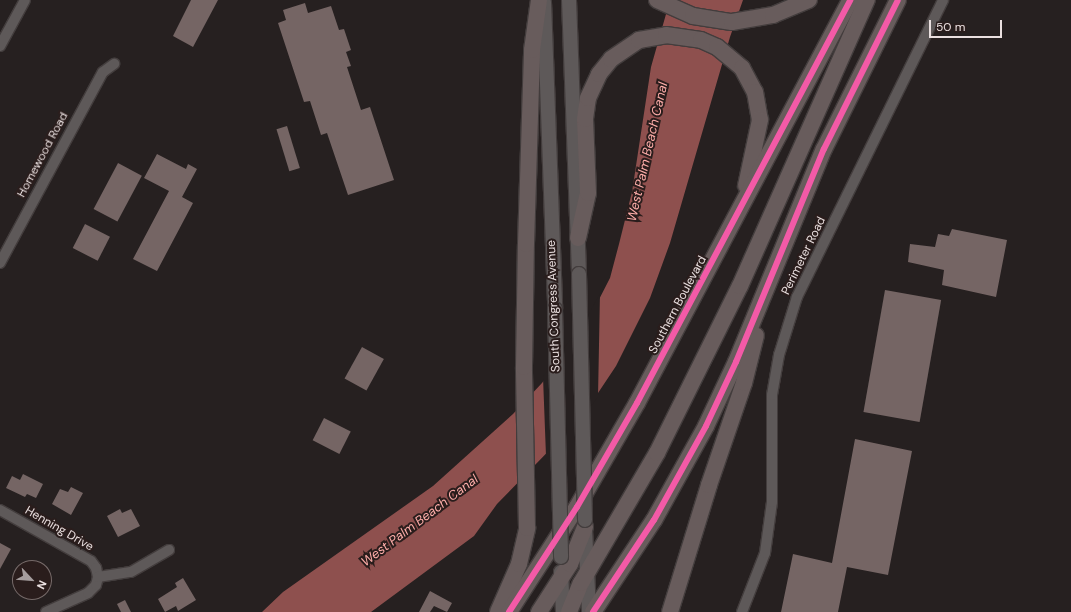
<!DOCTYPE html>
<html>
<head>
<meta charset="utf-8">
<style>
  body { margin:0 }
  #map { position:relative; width:1071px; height:612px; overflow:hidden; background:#262020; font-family:"DM Sans",sans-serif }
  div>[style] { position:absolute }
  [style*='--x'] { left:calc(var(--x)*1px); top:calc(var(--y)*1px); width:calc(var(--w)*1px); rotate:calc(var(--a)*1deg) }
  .water>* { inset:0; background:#8e504e }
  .pier>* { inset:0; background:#262020 }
  .building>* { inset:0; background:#756564; transform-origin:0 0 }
  .roads { filter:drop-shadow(1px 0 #433d3d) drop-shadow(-1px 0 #433d3d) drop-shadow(0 1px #433d3d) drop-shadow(0 -1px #433d3d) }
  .minor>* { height:10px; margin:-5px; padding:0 5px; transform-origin:5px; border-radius:5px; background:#5e5959 }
  .secondary>* { height:14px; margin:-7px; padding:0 7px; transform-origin:7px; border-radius:7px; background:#5e5959 }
  .trunk>* { height:16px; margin:-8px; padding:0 8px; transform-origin:8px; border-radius:8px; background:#685c5c }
  .bridges { filter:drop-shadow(1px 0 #433d3d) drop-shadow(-1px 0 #433d3d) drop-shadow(0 1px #433d3d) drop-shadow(0 -1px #433d3d) }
  .secondary-bridge>* { height:14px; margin:-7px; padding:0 7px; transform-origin:7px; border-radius:7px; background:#5e5959 }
  .cycleway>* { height:6px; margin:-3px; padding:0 3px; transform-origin:3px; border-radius:3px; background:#f35aa7 }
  span { translate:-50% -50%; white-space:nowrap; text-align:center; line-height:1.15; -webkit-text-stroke:4px #2a1d1c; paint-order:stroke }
  .street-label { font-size:12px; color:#eae0e0 }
  .water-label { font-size:13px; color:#ffaeaa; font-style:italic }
  .north { position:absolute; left:12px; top:560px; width:40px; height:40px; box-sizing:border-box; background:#2a1d1c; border:1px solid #776b6a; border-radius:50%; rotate:116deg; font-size:11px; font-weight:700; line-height:16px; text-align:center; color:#eae0e0 }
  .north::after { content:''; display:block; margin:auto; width:14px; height:18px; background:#a59d9d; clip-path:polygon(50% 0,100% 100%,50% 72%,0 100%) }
  .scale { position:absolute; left:929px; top:20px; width:73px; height:18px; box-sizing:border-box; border:2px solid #eae0e0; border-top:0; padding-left:5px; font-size:12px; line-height:14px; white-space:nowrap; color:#eae0e0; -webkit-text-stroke:3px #2a1d1c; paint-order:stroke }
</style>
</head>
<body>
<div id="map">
  <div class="water">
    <i style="clip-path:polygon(670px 0,743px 0,730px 37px,670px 243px,650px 298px,616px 366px,598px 393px,570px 429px,497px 504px,474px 536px,371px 612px,262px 612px,283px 592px,433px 486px,513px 414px,542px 383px,591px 315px,610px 278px,619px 244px,632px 192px,651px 67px)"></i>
  </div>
  <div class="pier">
    <i style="clip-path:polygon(600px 293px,598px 397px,572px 430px,546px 456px,543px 377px,589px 314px)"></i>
  </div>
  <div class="building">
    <i style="clip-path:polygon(191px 0,218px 0,193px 47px,173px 36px)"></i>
    <i style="clip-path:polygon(305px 3px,308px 13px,331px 6px,339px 30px,344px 29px,351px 50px,346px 52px,351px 66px,347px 67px,361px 110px,370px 107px,394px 180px,348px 195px,327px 133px,321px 135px,310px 101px,304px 102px,278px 23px,286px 20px,283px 10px)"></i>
    <i style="left:287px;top:126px;width:44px;height:11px;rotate:73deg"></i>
    <i style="clip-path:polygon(157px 154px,186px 169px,188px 164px,197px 169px,182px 197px,193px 203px,157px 271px,133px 259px,169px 191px,144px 178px)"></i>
    <i style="left:118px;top:163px;width:27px;height:52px;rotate:28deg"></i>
    <i style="left:85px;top:224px;width:28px;height:27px;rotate:27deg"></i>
    <i style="clip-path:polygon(952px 229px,1007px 240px,996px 297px,942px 285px,944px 270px,908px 262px,910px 244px,935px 247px,938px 234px,949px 236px)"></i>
    <i style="left:885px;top:290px;width:57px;height:124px;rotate:10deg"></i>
    <i style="left:362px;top:347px;width:25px;height:36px;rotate:29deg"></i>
    <i style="left:324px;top:418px;width:30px;height:25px;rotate:27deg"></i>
    <i style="clip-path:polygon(855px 439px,912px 451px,888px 575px,847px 567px,838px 612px,781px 612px,793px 554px,832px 563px)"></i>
    <i style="clip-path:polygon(23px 474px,43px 484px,36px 498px,27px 494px,25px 497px,6px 488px,12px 476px,20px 480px)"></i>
    <i style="clip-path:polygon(71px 487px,83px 493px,71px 515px,52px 504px,60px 489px,68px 492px)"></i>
    <i style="clip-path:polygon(120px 509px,122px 513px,131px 509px,140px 526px,118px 537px,107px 516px)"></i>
    <i style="clip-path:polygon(0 543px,11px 549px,0 569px)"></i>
    <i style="clip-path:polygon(183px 578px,196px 600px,178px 611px,176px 606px,165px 612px,158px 599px,177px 587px,175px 583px)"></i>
    <i style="clip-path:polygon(430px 591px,452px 603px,447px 612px,434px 606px,430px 612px,419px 612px)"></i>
    <i style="clip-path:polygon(125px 600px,131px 612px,121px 612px,117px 604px)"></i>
  </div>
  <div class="roads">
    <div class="minor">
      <i style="--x:0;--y:46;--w:52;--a:-61.5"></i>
      <i style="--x:0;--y:263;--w:217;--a:-61.7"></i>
      <i style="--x:103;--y:72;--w:14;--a:-36"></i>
      <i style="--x:0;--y:510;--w:104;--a:29.3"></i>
      <i style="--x:91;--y:561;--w:9;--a:54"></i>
      <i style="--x:96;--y:568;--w:9;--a:77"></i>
      <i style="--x:46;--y:612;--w:46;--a:-24.3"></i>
      <i style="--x:88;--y:593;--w:11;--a:-45"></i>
      <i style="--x:96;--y:585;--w:8;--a:-76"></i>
      <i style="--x:98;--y:577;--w:33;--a:-9"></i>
      <i style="--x:131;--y:572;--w:44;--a:-30.1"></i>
      <i style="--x:742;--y:612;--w:63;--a:-68.7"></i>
      <i style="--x:765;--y:553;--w:51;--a:-82.2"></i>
      <i style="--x:772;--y:502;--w:107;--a:-90"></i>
      <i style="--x:772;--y:395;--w:41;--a:-80.1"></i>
      <i style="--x:779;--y:355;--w:61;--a:-72.8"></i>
      <i style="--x:797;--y:297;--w:331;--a:-63.8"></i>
    </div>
    <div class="secondary">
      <i style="--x:569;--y:0;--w:274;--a:87.9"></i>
      <i style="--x:544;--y:2;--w:307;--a:87.9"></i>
      <i style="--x:585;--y:529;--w:83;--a:87.2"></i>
      <i style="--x:561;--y:572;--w:40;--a:87.1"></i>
    </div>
    <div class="trunk">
      <i style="--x:657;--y:0;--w:39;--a:24"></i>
      <i style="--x:693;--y:16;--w:39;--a:9"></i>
      <i style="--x:732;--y:22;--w:42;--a:-9.7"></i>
      <i style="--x:773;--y:15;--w:39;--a:-23"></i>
      <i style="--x:578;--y:238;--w:46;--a:-77.5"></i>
      <i style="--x:588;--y:193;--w:74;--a:-92.3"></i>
      <i style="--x:585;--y:119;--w:21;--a:-82"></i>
      <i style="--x:588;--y:98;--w:26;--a:-65"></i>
      <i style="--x:599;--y:74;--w:19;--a:-51"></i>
      <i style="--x:611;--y:59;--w:34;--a:-34"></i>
      <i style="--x:639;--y:40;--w:27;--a:-10"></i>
      <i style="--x:666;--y:35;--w:35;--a:8"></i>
      <i style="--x:701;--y:40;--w:17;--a:24"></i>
      <i style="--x:717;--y:47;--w:33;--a:40"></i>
      <i style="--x:742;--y:68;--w:27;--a:62"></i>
      <i style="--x:755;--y:92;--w:28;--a:80"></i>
      <i style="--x:760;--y:120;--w:67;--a:102"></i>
      <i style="--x:498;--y:612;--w:52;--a:-66.4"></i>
      <i style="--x:519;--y:564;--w:37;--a:-77"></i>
      <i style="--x:527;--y:528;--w:161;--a:-91.1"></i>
      <i style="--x:524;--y:367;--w:123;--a:-89.1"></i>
      <i style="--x:526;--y:244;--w:194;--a:-88.2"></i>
      <i style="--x:532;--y:50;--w:50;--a:-82"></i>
      <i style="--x:509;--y:612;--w:125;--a:-57.1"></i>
      <i style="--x:577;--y:507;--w:120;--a:-60"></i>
      <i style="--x:637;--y:403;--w:456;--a:-62.1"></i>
      <i style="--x:539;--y:612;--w:57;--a:-57.1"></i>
      <i style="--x:570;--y:564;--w:40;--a:-68"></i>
      <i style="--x:569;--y:612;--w:31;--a:-68"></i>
      <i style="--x:581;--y:583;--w:151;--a:-59.7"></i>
      <i style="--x:657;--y:453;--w:186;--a:-63.6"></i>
      <i style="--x:740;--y:286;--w:313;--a:-66.1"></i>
      <i style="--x:593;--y:612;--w:110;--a:-56.5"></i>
      <i style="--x:654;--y:520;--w:107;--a:-61"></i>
      <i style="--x:706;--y:426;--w:71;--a:-64.9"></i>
      <i style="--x:736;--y:362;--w:230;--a:-67.6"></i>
      <i style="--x:824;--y:149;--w:166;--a:-63.6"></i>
      <i style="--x:670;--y:612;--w:133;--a:-72.9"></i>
      <i style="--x:709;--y:485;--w:108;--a:-71.1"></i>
      <i style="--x:744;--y:383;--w:49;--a:-76"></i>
    </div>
  </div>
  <div class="bridges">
    <div class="secondary-bridge">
      <i style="--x:579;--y:274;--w:246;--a:88.6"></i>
      <i style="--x:555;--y:309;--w:248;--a:88.6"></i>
    </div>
  </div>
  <div class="cycleway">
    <i style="--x:509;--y:612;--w:125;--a:-57.1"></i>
    <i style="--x:577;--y:507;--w:120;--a:-60"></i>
    <i style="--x:637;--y:403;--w:456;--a:-62.1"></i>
    <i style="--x:593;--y:612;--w:110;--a:-56.5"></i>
    <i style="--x:654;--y:520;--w:107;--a:-61"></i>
    <i style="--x:706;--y:426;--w:71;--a:-64.9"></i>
    <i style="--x:736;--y:362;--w:230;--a:-67.6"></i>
    <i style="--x:824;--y:149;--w:166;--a:-63.6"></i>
  </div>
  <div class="street-label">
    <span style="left:43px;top:155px;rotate:-62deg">Homewood Road</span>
    <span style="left:804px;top:256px;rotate:-64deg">Perimeter Road</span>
    <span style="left:678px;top:305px;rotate:-62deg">Southern Boulevard</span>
    <span style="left:554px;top:306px;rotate:-92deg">South Congress Avenue</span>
    <span style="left:59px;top:529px;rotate:30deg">Henning Drive</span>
  </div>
  <div class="water-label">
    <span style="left:648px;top:152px;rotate:-77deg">West Palm Beach Canal</span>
    <span style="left:420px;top:521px;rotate:-37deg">West Palm Beach Canal</span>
  </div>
  <div class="north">N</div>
  <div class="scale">50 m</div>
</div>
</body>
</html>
